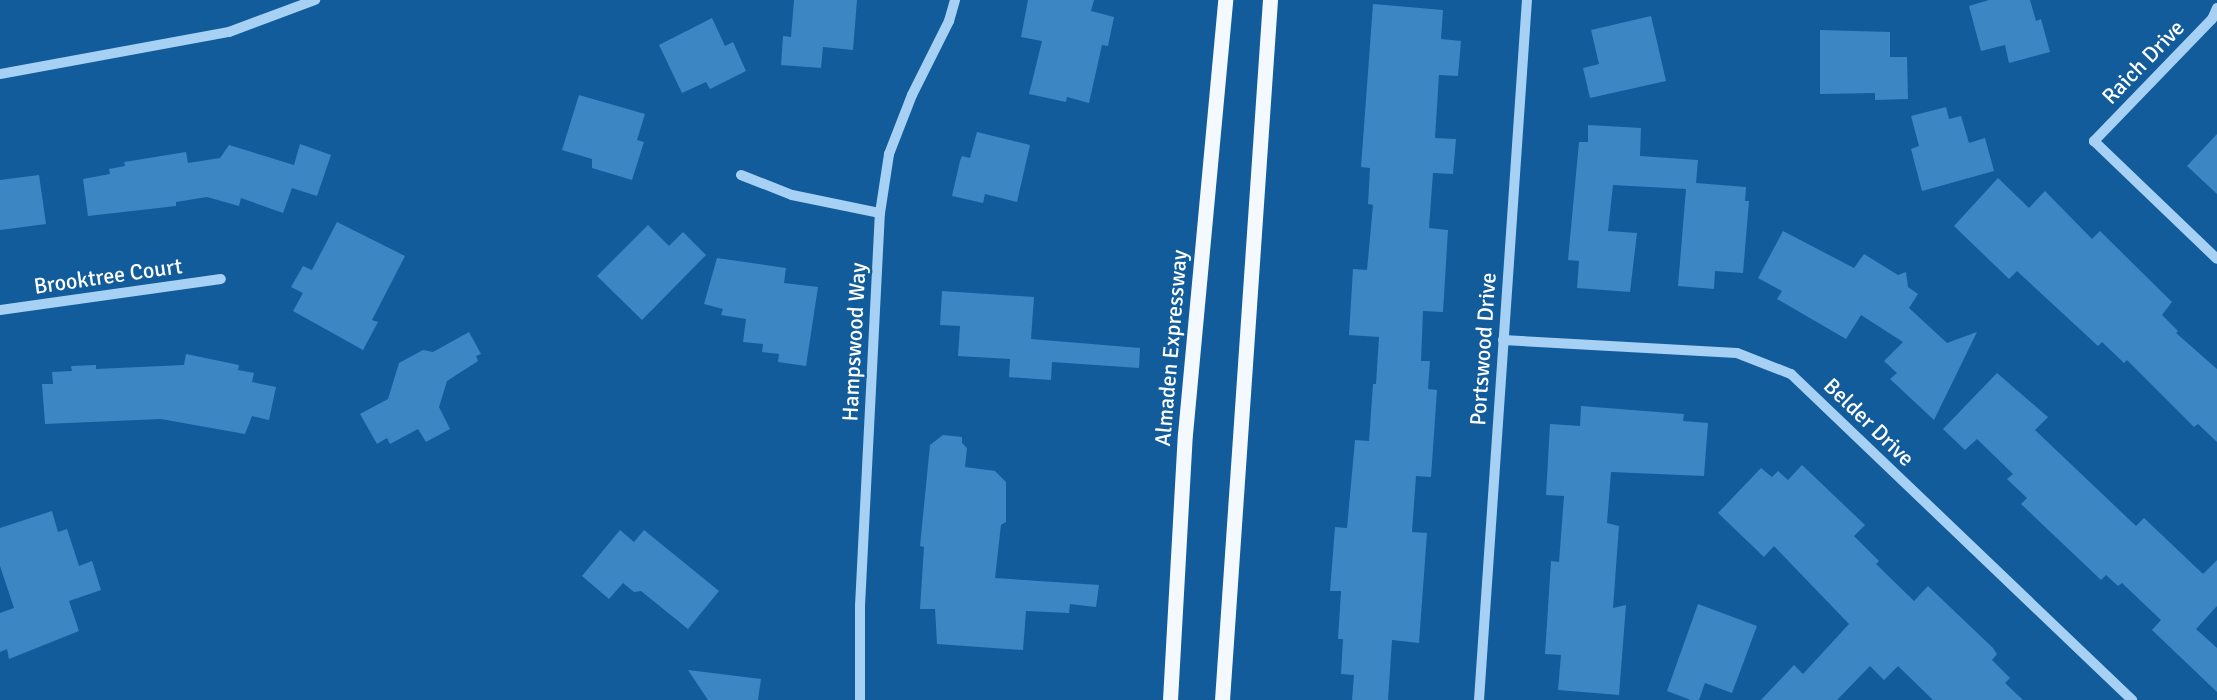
<!DOCTYPE html>
<html>
<head>
<meta charset="utf-8">
<style>
  body { margin:0 }
  #map { position:relative; width:2217px; height:700px; overflow:hidden; background:#125c9c; font-family:Signika,sans-serif }
  div>[style] { position:absolute }
  [style*='--x'] { left:calc(var(--x)*1px); top:calc(var(--y)*1px); width:calc(var(--w)*1px); rotate:calc(var(--a)*1deg) }
  .building>* { inset:0; background:#3b86c3 }
  .minor>* { height:10px; margin:-5px; padding:0 5px; transform-origin:5px; border-radius:5px; background:#a6d1f4 }
  .major>* { height:15px; margin:-7.5px; padding:0 7.5px; transform-origin:7.5px; border-radius:7.5px; background:#f4f9ff }
  span { translate:-50% -50%; white-space:nowrap; text-align:center; line-height:1.15; -webkit-text-stroke:5px #125c9c; paint-order:stroke }
  .street-label { font-size:22px; color:#fff }
</style>
</head>
<body>
<div id="map">
  <div class="building">
    <i style="clip-path:polygon(794px 0,857px 0,853px 50px,823px 47px,821px 68px,781px 65px,783px 36px,791px 37px)"></i>
    <i style="clip-path:polygon(1028px 0,1094px 0,1091px 11px,1114px 17px,1108px 46px,1102px 45px,1089px 103px,1067px 97px,1066px 102px,1029px 94px,1042px 41px,1021px 37px)"></i>
    <i style="clip-path:polygon(1989px 0,2030px 0,2036px 21px,2041px 19px,2050px 52px,2009px 63px,2005px 45px,1981px 51px,1969px 6px)"></i>
    <i style="clip-path:polygon(1373px 4px,1443px 10px,1441px 39px,1461px 41px,1458px 76px,1439px 75px,1435px 138px,1456px 139px,1453px 174px,1433px 173px,1429px 228px,1448px 230px,1443px 312px,1423px 311px,1421px 361px,1430px 361px,1428px 389px,1437px 390px,1431px 477px,1416px 476px,1412px 532px,1427px 533px,1419px 643px,1392px 640px,1388px 700px,1352px 700px,1354px 675px,1341px 674px,1343px 639px,1338px 639px,1341px 591px,1330px 591px,1335px 527px,1347px 528px,1355px 440px,1369px 441px,1373px 384px,1376px 384px,1379px 337px,1349px 335px,1353px 269px,1367px 270px,1373px 205px,1368px 204px,1370px 168px,1361px 167px)"></i>
    <i style="clip-path:polygon(1651px 16px,1666px 81px,1590px 98px,1583px 68px,1599px 64px,1591px 30px)"></i>
    <i style="clip-path:polygon(712px 18px,725px 46px,733px 42px,746px 71px,710px 89px,706px 82px,682px 93px,659px 45px)"></i>
    <i style="clip-path:polygon(1820px 30px,1890px 32px,1890px 57px,1907px 57px,1908px 99px,1875px 100px,1875px 93px,1820px 94px)"></i>
    <i style="clip-path:polygon(579px 95px,645px 114px,637px 140px,644px 142px,632px 180px,592px 168px,592px 159px,562px 150px)"></i>
    <i style="clip-path:polygon(1946px 107px,1949px 119px,1961px 116px,1969px 143px,1985px 138px,1994px 171px,1922px 191px,1911px 149px,1919px 146px,1911px 116px)"></i>
    <i style="clip-path:polygon(1588px 125px,1641px 128px,1640px 156px,1698px 160px,1696px 183px,1746px 187px,1745px 201px,1749px 201px,1743px 273px,1715px 271px,1714px 289px,1678px 286px,1686px 189px,1613px 185px,1608px 231px,1637px 233px,1630px 292px,1577px 288px,1579px 261px,1568px 260px,1579px 142px,1588px 142px)"></i>
    <i style="clip-path:polygon(977px 132px,1030px 145px,1017px 202px,985px 194px,983px 203px,952px 196px,960px 161px,962px 156px,970px 158px)"></i>
    <i style="clip-path:polygon(2217px 134px,2217px 194px,2187px 166px)"></i>
    <i style="clip-path:polygon(300px 144px,331px 155px,317px 196px,292px 188px,283px 213px,241px 198px,239px 206px,207px 197px,176px 202px,176px 206px,88px 216px,83px 179px,110px 174px,109px 169px,125px 166px,124px 162px,186px 152px,188px 163px,220px 158px,229px 145px,294px 165px)"></i>
    <i style="clip-path:polygon(39px 175px,46px 224px,0 230px,0 180px)"></i>
    <i style="clip-path:polygon(1998px 178px,2029px 208px,2045px 191px,2092px 239px,2100px 231px,2172px 302px,2162px 315px,2178px 331px,2176px 333px,2217px 369px,2217px 442px,2198px 424px,2194px 427px,2127px 360px,2124px 363px,2102px 342px,2098px 346px,2017px 271px,2009px 279px,1954px 226px)"></i>
    <i style="clip-path:polygon(337px 222px,405px 256px,372px 320px,378px 322px,363px 350px,293px 311px,303px 293px,291px 287px,303px 266px,312px 270px)"></i>
    <i style="clip-path:polygon(648px 225px,669px 246px,683px 232px,706px 255px,642px 320px,597px 276px)"></i>
    <i style="clip-path:polygon(1783px 231px,1854px 268px,1864px 254px,1898px 275px,1906px 272px,1908px 287px,1918px 294px,1909px 308px,1947px 343px,1977px 332px,1934px 420px,1890px 379px,1897px 373px,1884px 361px,1903px 342px,1861px 315px,1846px 339px,1777px 299px,1782px 291px,1758px 278px)"></i>
    <i style="clip-path:polygon(717px 258px,786px 268px,784px 283px,818px 287px,806px 366px,778px 362px,779px 354px,762px 352px,763px 344px,743px 342px,746px 319px,721px 315px,723px 309px,704px 304px)"></i>
    <i style="clip-path:polygon(942px 291px,1034px 297px,1031px 339px,1140px 348px,1139px 368px,1052px 362px,1051px 380px,1009px 377px,1010px 359px,958px 356px,960px 326px,940px 325px)"></i>
    <i style="clip-path:polygon(469px 332px,481px 354px,476px 356px,478px 361px,447px 381px,439px 407px,450px 429px,426px 442px,418px 429px,390px 444px,387px 438px,377px 444px,360px 414px,388px 399px,399px 363px,423px 350px,433px 352px)"></i>
    <i style="clip-path:polygon(186px 354px,239px 365px,238px 370px,254px 373px,252px 382px,276px 387px,269px 420px,252px 416px,245px 434px,161px 419px,45px 424px,42px 384px,53px 384px,52px 372px,72px 371px,71px 366px,96px 365px,96px 369px,184px 365px)"></i>
    <i style="clip-path:polygon(1997px 373px,2048px 417px,2035px 430px,2136px 526px,2144px 518px,2203px 574px,2217px 560px,2217px 606px,2196px 629px,2217px 648px,2217px 692px,2152px 630px,2161px 620px,2122px 583px,2118px 586px,2106px 575px,2101px 580px,2021px 504px,2027px 498px,2007px 479px,2013px 474px,1977px 439px,1965px 450px,1943px 429px)"></i>
    <i style="clip-path:polygon(1581px 406px,1684px 414px,1683px 421px,1708px 423px,1704px 476px,1611px 472px,1607px 523px,1619px 526px,1613px 608px,1626px 605px,1619px 695px,1558px 690px,1561px 655px,1545px 654px,1551px 561px,1559px 562px,1564px 496px,1546px 495px,1550px 424px,1580px 426px)"></i>
    <i style="clip-path:polygon(943px 435px,962px 437px,962px 443px,967px 448px,965px 467px,995px 471px,1006px 482px,1006px 522px,1001px 525px,995px 578px,1099px 585px,1096px 607px,1070px 604px,1069px 613px,1026px 611px,1023px 650px,937px 644px,935px 609px,920px 609px,924px 547px,920px 546px,930px 445px)"></i>
    <i style="clip-path:polygon(1802px 465px,1865px 525px,1854px 536px,1879px 561px,1876px 564px,1914px 601px,1928px 586px,1993px 648px,1997px 654px,1992px 660px,2010px 678px,2005px 683px,2023px 700px,1933px 700px,1898px 666px,1884px 680px,1870px 666px,1837px 700px,1761px 700px,1794px 665px,1803px 674px,1849px 624px,1774px 546px,1764px 557px,1718px 513px,1761px 468px,1772px 477px,1778px 471px,1788px 480px)"></i>
    <i style="clip-path:polygon(52px 511px,58px 532px,67px 529px,79px 566px,92px 561px,101px 590px,69px 601px,79px 631px,9px 659px,7px 649px,0 652px,0 613px,14px 608px,0 566px,0 528px)"></i>
    <i style="clip-path:polygon(620px 530px,634px 542px,644px 530px,719px 591px,688px 629px,641px 591px,634px 592px,623px 583px,609px 599px,582px 576px)"></i>
    <i style="clip-path:polygon(1698px 604px,1757px 626px,1732px 693px,1705px 683px,1699px 700px,1691px 700px,1667px 691px)"></i>
    <i style="clip-path:polygon(688px 670px,761px 679px,758px 700px,708px 700px)"></i>
  </div>
  <div class="minor">
    <i style="--x:2217;--y:8;--w:12;--a:114"></i>
    <i style="--x:2212;--y:19;--w:170;--a:134"></i>
    <i style="--x:2094;--y:141;--w:170;--a:43.8"></i>
    <i style="--x:0;--y:74;--w:233;--a:-10.4"></i>
    <i style="--x:229;--y:32;--w:92;--a:-20.4"></i>
    <i style="--x:741;--y:175;--w:55;--a:21.4"></i>
    <i style="--x:792;--y:195;--w:90;--a:11.6"></i>
    <i style="--x:0;--y:310;--w:223;--a:-8"></i>
    <i style="--x:1503;--y:340;--w:234;--a:3.2"></i>
    <i style="--x:1737;--y:353;--w:58;--a:21.3"></i>
    <i style="--x:1791;--y:374;--w:472;--a:43.7"></i>
    <i style="--x:860;--y:700;--w:94;--a:-90"></i>
    <i style="--x:860;--y:606;--w:394;--a:-87.1"></i>
    <i style="--x:880;--y:213;--w:60;--a:-81.3"></i>
    <i style="--x:889;--y:154;--w:63;--a:-68.7"></i>
    <i style="--x:912;--y:95;--w:83;--a:-63.4"></i>
    <i style="--x:949;--y:21;--w:22;--a:-74"></i>
    <i style="--x:1479;--y:700;--w:702;--a:-86.08"></i>
  </div>
  <div class="major">
    <i style="--x:1170;--y:700;--w:266;--a:-86.8"></i>
    <i style="--x:1185;--y:434;--w:436;--a:-84.7"></i>
    <i style="--x:1222;--y:700;--w:702;--a:-86.08"></i>
  </div>
  <div class="street-label">
    <span style="left:2143px;top:62px;rotate:-46deg">Raich Drive</span>
    <span style="left:108px;top:276px;rotate:-8deg">Brooktree Court</span>
    <span style="left:854px;top:342px;rotate:-87deg">Hampswood Way</span>
    <span style="left:1171px;top:348px;rotate:-85deg">Almaden Expressway</span>
    <span style="left:1483px;top:349px;rotate:-86deg">Portswood Drive</span>
    <span style="left:1869px;top:422px;rotate:44deg">Belder Drive</span>
  </div>
</div>
</body>
</html>
